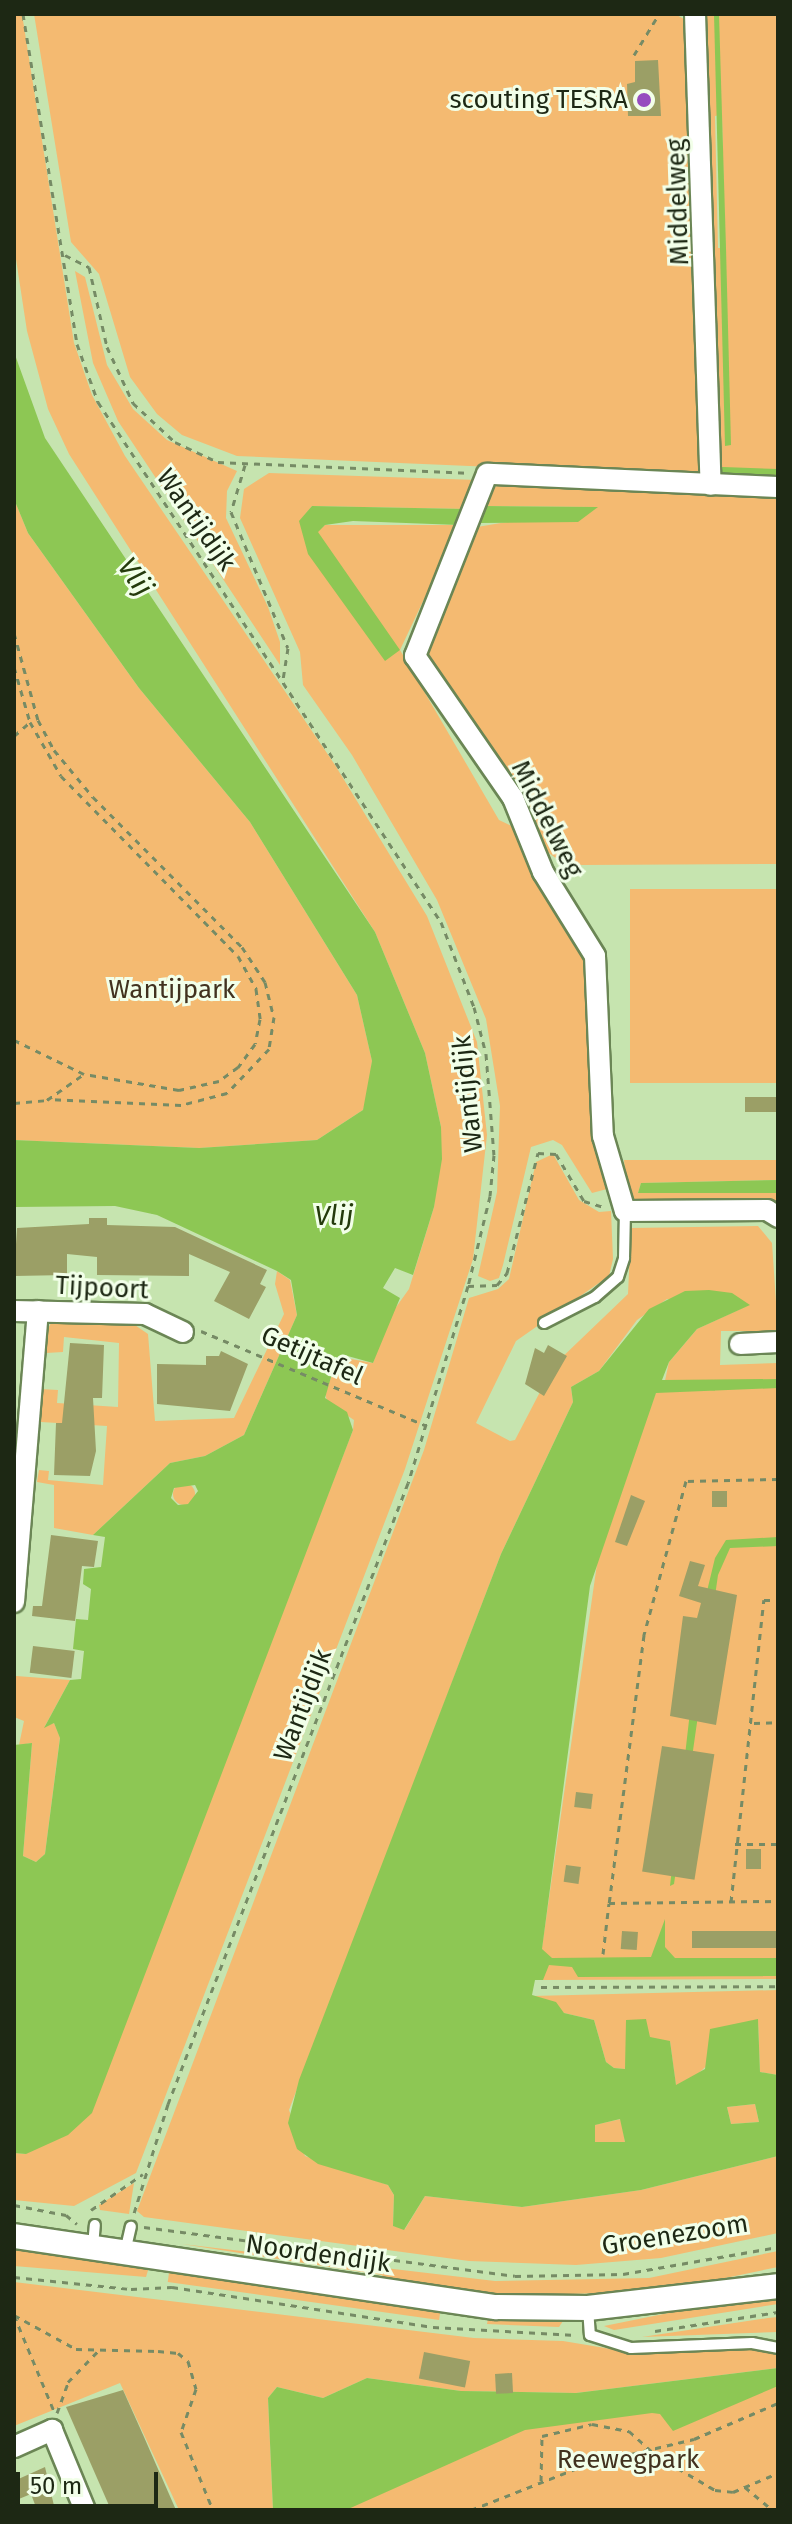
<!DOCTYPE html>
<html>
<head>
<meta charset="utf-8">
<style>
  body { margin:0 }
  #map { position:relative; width:792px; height:2524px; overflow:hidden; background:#c6e4af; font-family:"Fira Sans",sans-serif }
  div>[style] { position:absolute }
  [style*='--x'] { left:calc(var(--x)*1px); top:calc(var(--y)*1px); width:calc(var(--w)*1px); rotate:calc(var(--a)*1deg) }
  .green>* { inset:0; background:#f4ba71; transform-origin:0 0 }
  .round { border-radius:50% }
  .water>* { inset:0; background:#8dc754 }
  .stream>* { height:6px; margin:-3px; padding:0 3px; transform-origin:3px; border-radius:3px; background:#8dc754 }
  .building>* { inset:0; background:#9b9f66; transform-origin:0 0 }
  .path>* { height:3px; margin-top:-1.5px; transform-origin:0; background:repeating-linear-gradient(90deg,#768b65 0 6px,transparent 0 12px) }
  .roads { filter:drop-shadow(2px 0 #6b8655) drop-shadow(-2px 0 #6b8655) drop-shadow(0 2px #6b8655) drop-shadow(0 -2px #6b8655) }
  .service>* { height:10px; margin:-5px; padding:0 5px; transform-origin:5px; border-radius:5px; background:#fff }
  .minor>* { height:20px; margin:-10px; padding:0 10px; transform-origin:10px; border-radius:10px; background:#fff }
  .tertiary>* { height:24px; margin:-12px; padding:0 12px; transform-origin:12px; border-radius:12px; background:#fff }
  .dots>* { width:22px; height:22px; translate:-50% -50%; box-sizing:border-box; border:4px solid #f2ffe9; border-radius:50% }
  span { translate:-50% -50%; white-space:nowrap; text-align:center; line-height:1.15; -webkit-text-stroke:6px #f2ffe9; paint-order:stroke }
  .poi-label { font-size:26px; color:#1d2814 }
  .right { translate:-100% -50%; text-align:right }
  .street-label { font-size:26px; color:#1d2814 }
  .park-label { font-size:26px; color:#42321f }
  .water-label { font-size:28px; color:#243b0c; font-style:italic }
  .frame { position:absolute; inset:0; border:16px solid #1d2814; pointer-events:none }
  .scale { position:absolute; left:16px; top:2472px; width:142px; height:36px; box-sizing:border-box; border:4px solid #1d2814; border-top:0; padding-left:10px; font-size:24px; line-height:28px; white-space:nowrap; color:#1d2814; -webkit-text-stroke:6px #f2ffe9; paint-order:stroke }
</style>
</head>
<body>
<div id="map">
  <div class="green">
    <i style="clip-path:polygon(14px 14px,22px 14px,74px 343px,92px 395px,125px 456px,335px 765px,427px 916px,477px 1042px,487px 1135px,473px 1259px,405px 1469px,136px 2173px,74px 2206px,14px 2200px,14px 2153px,26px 2154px,261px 1666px,353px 1430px,354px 1420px,327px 1402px,325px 1392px,340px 1357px,373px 1363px,389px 1317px,409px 1289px,434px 1207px,441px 1127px,425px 1053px,375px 932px,69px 454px,48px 409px,27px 331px,14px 246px)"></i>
    <i style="clip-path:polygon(34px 14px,675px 14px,691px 23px,705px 468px,699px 476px,237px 456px,182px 435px,157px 414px,130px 377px,99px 274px,71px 242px)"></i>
    <i style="clip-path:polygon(evenodd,705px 14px,778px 14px,778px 480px,728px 478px,716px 463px,705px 14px,721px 115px,722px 116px,725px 248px,718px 248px,715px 116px,721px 115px)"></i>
    <i style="clip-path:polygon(75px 271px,85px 277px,107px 365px,133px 409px,167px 440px,237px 471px,227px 491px,226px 518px,268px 607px,280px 642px,280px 665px,118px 421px,93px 363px)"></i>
    <i style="clip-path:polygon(269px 473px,478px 480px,466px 509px,312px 506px,300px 521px,324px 543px,317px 532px,325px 525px,459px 525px,400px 650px,499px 820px,516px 828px,581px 947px,587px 968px,607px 1189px,592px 1193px,562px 1145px,553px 1140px,531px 1147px,503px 1265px,499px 1278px,490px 1281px,478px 1276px,497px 1192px,500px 1106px,486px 1019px,437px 900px,352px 755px,303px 685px,300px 652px,240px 518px,244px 489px)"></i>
    <i style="clip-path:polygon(516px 480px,649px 491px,778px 491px,778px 864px,582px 865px,561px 862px,545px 850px,522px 804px,411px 644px,471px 528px,596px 507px,484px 506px,486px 495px,498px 485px)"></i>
    <i style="clip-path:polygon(14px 499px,28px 533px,139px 688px,250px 822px,357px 995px,372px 1061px,369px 1090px,363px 1110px,317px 1140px,199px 1148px,14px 1140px)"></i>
    <i style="left:630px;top:889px;width:148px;height:194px"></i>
    <i style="clip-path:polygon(553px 1154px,579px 1200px,599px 1212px,611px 1211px,613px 1259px,609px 1276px,516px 1341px,476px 1423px,510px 1441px,515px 1440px,554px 1365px,628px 1294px,631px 1228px,758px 1226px,772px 1243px,778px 1331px,721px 1331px,720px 1365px,778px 1363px,778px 1979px,543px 1980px,542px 1947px,599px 1550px,656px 1392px,663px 1390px,669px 1362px,697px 1329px,749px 1305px,667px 1299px,637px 1320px,599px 1371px,571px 1387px,573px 1402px,501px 1554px,289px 2110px,305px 2156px,388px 2185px,394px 2195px,393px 2226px,405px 2229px,425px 2196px,522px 2207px,641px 2190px,778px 2156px,778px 2233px,661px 2258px,576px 2265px,469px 2261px,144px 2217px,137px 2211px,424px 1450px,469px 1298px,498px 1289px,509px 1279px,536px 1162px)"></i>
    <i style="clip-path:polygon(624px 1160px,778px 1160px,778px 1180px,641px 1183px,638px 1193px,778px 1193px,778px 1207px,639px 1203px,627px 1194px)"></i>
    <i style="clip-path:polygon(277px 1271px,290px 1280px,297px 1315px,244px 1435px,205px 1456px,170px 1463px,93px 1535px,54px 1528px,54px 1485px,37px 1482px,39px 1470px,49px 1471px,48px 1480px,103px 1485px,107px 1426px,41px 1422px,40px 1389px,58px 1390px,57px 1403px,118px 1407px,119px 1343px,64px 1337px,63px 1352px,46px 1353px,43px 1338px,51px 1323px,129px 1321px,148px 1334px,155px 1421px,234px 1418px,284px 1314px,275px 1284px)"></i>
    <i class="round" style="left:173px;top:1483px;width:22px;height:22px"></i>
    <i style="clip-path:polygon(16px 1676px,70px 1680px,45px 1726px,54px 1723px,60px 1737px,45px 1854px,36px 1862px,23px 1856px,32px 1743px,19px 1745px,24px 1721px,14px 1717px)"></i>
    <i style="clip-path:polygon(778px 1990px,778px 2075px,760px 2072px,758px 2020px,692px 2079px,676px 2086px,670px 2041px,625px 2069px,614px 2068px,606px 2062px,594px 2020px,564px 2013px,532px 1996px)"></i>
    <i style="clip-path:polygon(755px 2104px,759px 2122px,731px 2124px,727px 2107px)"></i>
    <i style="clip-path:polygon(621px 2119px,625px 2142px,595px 2142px,594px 2125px)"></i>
    <i style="clip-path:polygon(134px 2183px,129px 2214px,100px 2210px,99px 2205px)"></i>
    <i style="clip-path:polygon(182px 2244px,495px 2281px,649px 2278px,778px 2251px,778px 2267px,663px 2291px,505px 2296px,386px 2282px,382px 2275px)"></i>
    <i style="clip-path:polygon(14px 2246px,149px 2267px,146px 2277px,14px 2266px)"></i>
    <i style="left:169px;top:2273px;width:274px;height:9px;rotate:8deg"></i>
    <i style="clip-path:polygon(14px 2282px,474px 2338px,563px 2341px,617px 2350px,753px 2346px,778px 2351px,778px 2368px,576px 2393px,461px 2391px,367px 2378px,323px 2398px,277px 2387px,268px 2398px,273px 2510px,179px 2510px,120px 2383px,14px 2426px)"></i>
    <i style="clip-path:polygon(778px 2291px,778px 2304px,614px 2330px,604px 2326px)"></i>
    <i style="clip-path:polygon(778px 2317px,778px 2332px,642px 2337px,768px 2318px)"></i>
    <i style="clip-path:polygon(488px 2319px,563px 2321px,559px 2327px,487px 2324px)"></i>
    <i style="clip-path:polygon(778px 2383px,778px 2510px,340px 2510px,538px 2420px)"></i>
  </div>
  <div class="water">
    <i style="clip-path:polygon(714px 14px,719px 14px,726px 248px,731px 445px,725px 446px)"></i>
    <i style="clip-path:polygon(evenodd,14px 352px,45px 438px,375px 932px,425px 1053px,441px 1127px,442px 1159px,434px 1207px,413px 1275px,395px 1268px,383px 1288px,400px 1298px,373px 1363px,344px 1355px,336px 1360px,325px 1398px,347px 1412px,353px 1430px,92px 2113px,68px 2135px,26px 2154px,14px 2153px,14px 1745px,32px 1743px,23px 1856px,36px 1862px,45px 1854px,60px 1738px,54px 1723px,44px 1728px,70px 1680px,81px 1679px,84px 1651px,73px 1649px,76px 1619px,88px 1620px,91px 1589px,83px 1584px,84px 1569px,101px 1567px,105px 1537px,93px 1535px,170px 1463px,205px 1456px,244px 1435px,297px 1315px,291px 1280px,277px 1271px,157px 1215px,115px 1206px,14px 1207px,14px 1140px,199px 1148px,317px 1140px,363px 1110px,372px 1061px,357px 995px,250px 822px,139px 688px,28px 533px,14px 499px,14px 352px,195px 1485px,198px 1491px,188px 1504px,178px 1505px,171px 1498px,174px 1488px,195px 1485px)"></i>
    <i style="clip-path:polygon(312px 506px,466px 509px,459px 525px,353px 521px,325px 525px,318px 532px,400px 650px,385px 661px,308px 554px,299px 521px)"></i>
    <i style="clip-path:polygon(484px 506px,598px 507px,578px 522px,479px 523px)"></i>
    <i style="clip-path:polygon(778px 1180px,778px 1193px,638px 1193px,641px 1183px)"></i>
    <i style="clip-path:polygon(evenodd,709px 1290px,732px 1293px,750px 1305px,697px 1329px,669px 1362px,662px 1380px,778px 1379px,778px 1388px,656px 1393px,590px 1586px,542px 1949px,552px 1958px,651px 1957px,665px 1919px,665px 1947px,675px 1958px,778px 1958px,778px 1976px,578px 1977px,572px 1967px,549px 1965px,543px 1980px,535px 1980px,532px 1995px,556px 2002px,564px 2013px,594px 2020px,606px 2062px,614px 2068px,625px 2069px,626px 2020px,646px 2019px,650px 2037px,670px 2041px,676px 2085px,705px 2069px,710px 2029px,758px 2019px,760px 2072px,778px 2075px,778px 2156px,641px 2190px,522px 2207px,425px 2196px,404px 2230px,393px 2226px,394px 2195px,388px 2185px,318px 2164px,297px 2149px,288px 2123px,299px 2080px,501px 1554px,573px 1402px,571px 1387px,599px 1371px,649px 1309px,685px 1291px,709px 1290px,755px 2104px,759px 2122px,731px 2124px,727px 2107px,755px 2104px,709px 1290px,620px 2119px,625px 2142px,595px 2142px,595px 2125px,620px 2119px)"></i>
    <i style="clip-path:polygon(778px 1537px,778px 1546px,730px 1548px,718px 1575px,674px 1884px,670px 1886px,701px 1616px,715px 1558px,726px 1540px)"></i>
    <i style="clip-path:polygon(778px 2368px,778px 2386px,673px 2431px,660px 2414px,652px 2413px,525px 2430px,346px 2510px,273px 2510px,268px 2398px,277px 2387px,323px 2398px,367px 2378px,461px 2391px,576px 2393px)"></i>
  </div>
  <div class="stream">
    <i style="--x:723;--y:470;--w:55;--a:2.1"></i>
  </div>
  <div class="building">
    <i style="clip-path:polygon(658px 60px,661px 116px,628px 116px,627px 84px,635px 82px,635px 61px)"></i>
    <i style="left:745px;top:1097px;width:33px;height:15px"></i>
    <i style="clip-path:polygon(89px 1218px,107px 1218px,107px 1225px,175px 1227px,267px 1270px,260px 1284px,266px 1287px,249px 1319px,214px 1301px,230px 1272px,189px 1254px,189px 1276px,97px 1275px,97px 1257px,67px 1254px,67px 1275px,14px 1276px,17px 1228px,89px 1224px)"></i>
    <i style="clip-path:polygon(70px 1343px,104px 1345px,102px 1398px,93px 1398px,96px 1451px,90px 1476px,54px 1475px,56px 1423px,62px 1423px)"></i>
    <i style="clip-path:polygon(548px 1345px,567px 1356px,544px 1396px,525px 1384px,535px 1348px,544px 1353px)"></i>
    <i style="clip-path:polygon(221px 1351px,248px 1364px,230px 1411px,157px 1404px,157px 1364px,206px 1365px,206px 1356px,219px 1356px)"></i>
    <i style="left:712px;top:1491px;width:15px;height:16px"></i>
    <i style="clip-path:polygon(631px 1495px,645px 1501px,627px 1546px,615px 1542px)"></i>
    <i style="clip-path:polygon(51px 1535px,98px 1541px,94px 1567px,82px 1566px,75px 1621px,32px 1616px,33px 1606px,42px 1606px)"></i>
    <i style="clip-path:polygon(690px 1561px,705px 1565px,698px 1586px,737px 1595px,716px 1725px,670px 1716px,683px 1616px,697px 1618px,701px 1603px,679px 1596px)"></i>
    <i style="left:33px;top:1646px;width:42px;height:27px;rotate:7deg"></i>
    <i style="left:662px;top:1746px;width:53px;height:127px;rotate:9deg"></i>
    <i style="left:576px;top:1792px;width:17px;height:15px;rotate:7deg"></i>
    <i style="left:761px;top:1849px;width:20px;height:15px;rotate:90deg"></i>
    <i style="left:566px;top:1865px;width:15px;height:17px;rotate:8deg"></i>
    <i style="left:622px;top:1931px;width:16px;height:18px;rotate:4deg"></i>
    <i style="left:692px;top:1931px;width:86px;height:17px"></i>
    <i style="left:424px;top:2352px;width:47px;height:27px;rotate:11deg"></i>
    <i style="left:512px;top:2373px;width:20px;height:17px;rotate:87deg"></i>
    <i style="clip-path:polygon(123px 2390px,144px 2437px,176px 2510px,111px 2510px,66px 2407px)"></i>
    <i style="clip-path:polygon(45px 2467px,55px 2510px,37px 2510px,31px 2494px,14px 2501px,14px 2481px)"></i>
  </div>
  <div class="path">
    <i style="--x:23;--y:14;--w:334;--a:80.7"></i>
    <i style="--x:77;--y:344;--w:62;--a:70.1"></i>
    <i style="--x:98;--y:402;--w:623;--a:56.59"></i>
    <i style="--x:441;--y:922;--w:91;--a:68.8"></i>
    <i style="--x:474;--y:1007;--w:49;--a:75.7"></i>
    <i style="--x:486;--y:1054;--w:101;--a:85.5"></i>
    <i style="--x:494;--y:1155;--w:41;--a:95.6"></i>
    <i style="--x:490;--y:1196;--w:93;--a:103.7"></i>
    <i style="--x:468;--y:1286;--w:206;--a:106.9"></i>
    <i style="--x:408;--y:1483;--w:666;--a:111.13"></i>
    <i style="--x:168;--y:2104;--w:114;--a:107.3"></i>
    <i style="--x:634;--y:55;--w:48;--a:-58.6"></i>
    <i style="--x:65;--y:255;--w:27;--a:27"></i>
    <i style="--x:89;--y:267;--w:82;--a:77.3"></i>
    <i style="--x:107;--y:347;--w:62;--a:65.1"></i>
    <i style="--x:133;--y:403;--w:57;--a:42.9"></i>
    <i style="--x:175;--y:442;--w:47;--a:24.9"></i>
    <i style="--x:218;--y:462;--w:249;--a:2.5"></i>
    <i style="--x:245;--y:465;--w:49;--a:106.6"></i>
    <i style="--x:231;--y:512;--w:147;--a:67.3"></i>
    <i style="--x:288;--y:648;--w:30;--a:99"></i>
    <i style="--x:14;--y:633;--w:90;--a:74.6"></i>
    <i style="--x:38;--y:720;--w:34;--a:62"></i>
    <i style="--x:54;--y:750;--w:61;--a:50.3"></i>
    <i style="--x:93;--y:797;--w:211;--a:45.2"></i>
    <i style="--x:242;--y:947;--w:42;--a:56.7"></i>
    <i style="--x:265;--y:982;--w:36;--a:76"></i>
    <i style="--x:274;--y:1017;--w:32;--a:99"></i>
    <i style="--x:269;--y:1049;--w:61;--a:133.7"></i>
    <i style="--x:227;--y:1093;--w:48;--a:165.4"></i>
    <i style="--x:181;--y:1105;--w:134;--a:-177.4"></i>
    <i style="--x:14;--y:667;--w:57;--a:73.8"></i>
    <i style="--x:30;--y:722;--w:62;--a:60.1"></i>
    <i style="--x:61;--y:776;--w:252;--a:45.5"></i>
    <i style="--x:238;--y:956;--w:38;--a:61"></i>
    <i style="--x:256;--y:989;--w:30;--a:82"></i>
    <i style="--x:260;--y:1019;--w:25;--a:101"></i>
    <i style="--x:255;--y:1044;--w:29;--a:126"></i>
    <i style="--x:238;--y:1067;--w:24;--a:144"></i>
    <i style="--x:219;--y:1081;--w:41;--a:167.3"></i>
    <i style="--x:179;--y:1090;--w:96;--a:-170.4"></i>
    <i style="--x:84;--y:1074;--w:78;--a:-154.1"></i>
    <i style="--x:14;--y:736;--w:20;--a:-41"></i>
    <i style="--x:14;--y:1103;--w:33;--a:-5"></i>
    <i style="--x:47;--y:1100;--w:45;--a:-35.1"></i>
    <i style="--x:468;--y:1286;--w:29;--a:-2"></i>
    <i style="--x:497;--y:1285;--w:16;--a:-50"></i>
    <i style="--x:507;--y:1273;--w:124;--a:-75.5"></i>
    <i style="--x:538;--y:1153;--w:18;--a:3"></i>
    <i style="--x:556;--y:1154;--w:55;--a:59.2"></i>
    <i style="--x:584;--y:1201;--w:21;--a:17"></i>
    <i style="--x:201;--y:1331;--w:243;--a:22.8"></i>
    <i style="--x:778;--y:1479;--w:92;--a:178.8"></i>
    <i style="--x:686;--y:1481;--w:160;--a:105.3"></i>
    <i style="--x:644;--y:1635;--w:270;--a:97.4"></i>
    <i style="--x:609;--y:1903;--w:169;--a:-0.7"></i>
    <i style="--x:754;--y:1723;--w:24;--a:-2"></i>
    <i style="--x:735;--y:1844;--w:43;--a:0"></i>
    <i style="--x:731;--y:1902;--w:304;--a:-83.8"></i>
    <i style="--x:764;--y:1600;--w:14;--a:0"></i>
    <i style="--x:603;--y:1954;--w:51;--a:-83.3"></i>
    <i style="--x:541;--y:1987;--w:237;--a:-0.2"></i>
    <i style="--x:14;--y:2205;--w:53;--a:10.9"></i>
    <i style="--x:66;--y:2215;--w:14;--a:39"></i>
    <i style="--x:91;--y:2210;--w:63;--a:-34.7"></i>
    <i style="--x:144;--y:2227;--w:374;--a:7.5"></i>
    <i style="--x:515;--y:2276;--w:108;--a:-1.1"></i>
    <i style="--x:623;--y:2274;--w:157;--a:-9.9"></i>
    <i style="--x:14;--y:2277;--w:118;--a:5.9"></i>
    <i style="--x:131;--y:2289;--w:41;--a:-2.8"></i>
    <i style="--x:172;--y:2287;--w:264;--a:8.7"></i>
    <i style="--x:433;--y:2327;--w:143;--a:3.2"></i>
    <i style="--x:14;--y:2315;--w:71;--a:28.7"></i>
    <i style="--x:76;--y:2349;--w:82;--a:1.4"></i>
    <i style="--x:158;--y:2351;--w:20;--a:6"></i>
    <i style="--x:178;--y:2353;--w:13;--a:39"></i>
    <i style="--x:188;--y:2361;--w:29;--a:74"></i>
    <i style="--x:196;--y:2389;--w:46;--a:109.2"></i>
    <i style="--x:181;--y:2432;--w:84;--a:67.7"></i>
    <i style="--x:14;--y:2315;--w:104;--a:67.4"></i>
    <i style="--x:655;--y:2331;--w:124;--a:-8.8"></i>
    <i style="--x:57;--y:2413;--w:33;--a:-70"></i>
    <i style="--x:68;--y:2382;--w:43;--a:-45.9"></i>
    <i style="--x:541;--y:2481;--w:45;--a:-88.7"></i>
    <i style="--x:542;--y:2436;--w:51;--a:-13.5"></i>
    <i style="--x:592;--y:2424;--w:38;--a:11"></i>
    <i style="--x:629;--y:2431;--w:38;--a:42"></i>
    <i style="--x:657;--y:2456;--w:67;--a:30.4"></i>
    <i style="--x:715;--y:2490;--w:18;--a:6"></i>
    <i style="--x:733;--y:2492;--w:49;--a:-22.9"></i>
    <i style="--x:745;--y:2487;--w:35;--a:40"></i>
    <i style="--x:471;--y:2510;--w:123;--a:-21.5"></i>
    <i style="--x:585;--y:2465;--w:112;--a:-13.4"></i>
    <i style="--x:694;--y:2439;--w:91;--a:-23.2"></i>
  </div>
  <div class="roads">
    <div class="service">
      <i style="--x:544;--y:1323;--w:57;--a:-27"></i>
      <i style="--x:595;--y:1297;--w:30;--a:-41"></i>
      <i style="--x:618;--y:1277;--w:20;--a:-72"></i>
      <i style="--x:624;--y:1258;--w:47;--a:-88.8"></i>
      <i style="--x:93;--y:2246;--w:21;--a:-85"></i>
      <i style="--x:125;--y:2252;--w:26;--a:-77"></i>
      <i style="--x:588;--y:2308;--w:27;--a:86"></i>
      <i style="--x:590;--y:2335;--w:43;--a:17.6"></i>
      <i style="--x:631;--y:2348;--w:121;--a:-2.4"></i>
      <i style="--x:752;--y:2343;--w:26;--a:11"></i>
    </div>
    <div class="minor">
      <i style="--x:695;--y:14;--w:471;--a:88.1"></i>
      <i style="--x:778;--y:487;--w:291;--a:-177.4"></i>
      <i style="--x:487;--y:474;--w:196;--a:111.6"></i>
      <i style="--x:415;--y:656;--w:173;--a:55.4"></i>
      <i style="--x:513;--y:798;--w:80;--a:67.9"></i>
      <i style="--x:543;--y:872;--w:99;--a:58.2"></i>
      <i style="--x:595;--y:956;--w:180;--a:87.5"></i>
      <i style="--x:603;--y:1136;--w:78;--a:73.7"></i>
      <i style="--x:625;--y:1211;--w:142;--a:-0.4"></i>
      <i style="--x:767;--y:1210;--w:13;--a:32"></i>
      <i style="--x:14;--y:1311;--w:131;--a:1.3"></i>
      <i style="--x:145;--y:1314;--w:42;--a:25.3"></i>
      <i style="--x:740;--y:1344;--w:38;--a:-3"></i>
      <i style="--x:14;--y:1602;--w:292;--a:-85.3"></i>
      <i style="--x:14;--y:2447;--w:42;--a:-24.1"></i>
      <i style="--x:52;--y:2430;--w:87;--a:67.6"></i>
    </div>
    <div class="tertiary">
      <i style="--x:14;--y:2236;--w:488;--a:8.4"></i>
      <i style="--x:497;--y:2307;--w:91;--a:0.6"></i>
      <i style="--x:588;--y:2308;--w:191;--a:-6.6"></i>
    </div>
  </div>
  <div class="dots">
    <i style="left:644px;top:100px;background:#964cbf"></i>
  </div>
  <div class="poi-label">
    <span class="right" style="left:628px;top:100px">scouting TESRA</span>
  </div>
  <div class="street-label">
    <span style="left:678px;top:202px;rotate:-92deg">Middelweg</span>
    <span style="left:196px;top:520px;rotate:55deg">Wantijdijk</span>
    <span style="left:547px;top:819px;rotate:63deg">Middelweg</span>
    <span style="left:468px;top:1094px;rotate:-96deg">Wantijdijk</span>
    <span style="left:102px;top:1288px;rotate:3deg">Tijpoort</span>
    <span style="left:312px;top:1356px;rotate:24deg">Getijtafel</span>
    <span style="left:303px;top:1705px;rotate:-69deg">Wantijdijk</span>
    <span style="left:675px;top:2235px;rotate:-9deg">Groenezoom</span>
    <span style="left:318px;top:2254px;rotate:8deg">Noordendijk</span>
  </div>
  <div class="park-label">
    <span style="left:172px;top:990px">Wantijpark</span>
    <span style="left:628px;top:2460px">Reewegpark</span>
  </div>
  <div class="water-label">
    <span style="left:135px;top:577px;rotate:55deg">Vlij</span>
    <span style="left:334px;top:1216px">Vlij</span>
  </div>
  <div class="frame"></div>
  <div class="scale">50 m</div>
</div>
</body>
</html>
